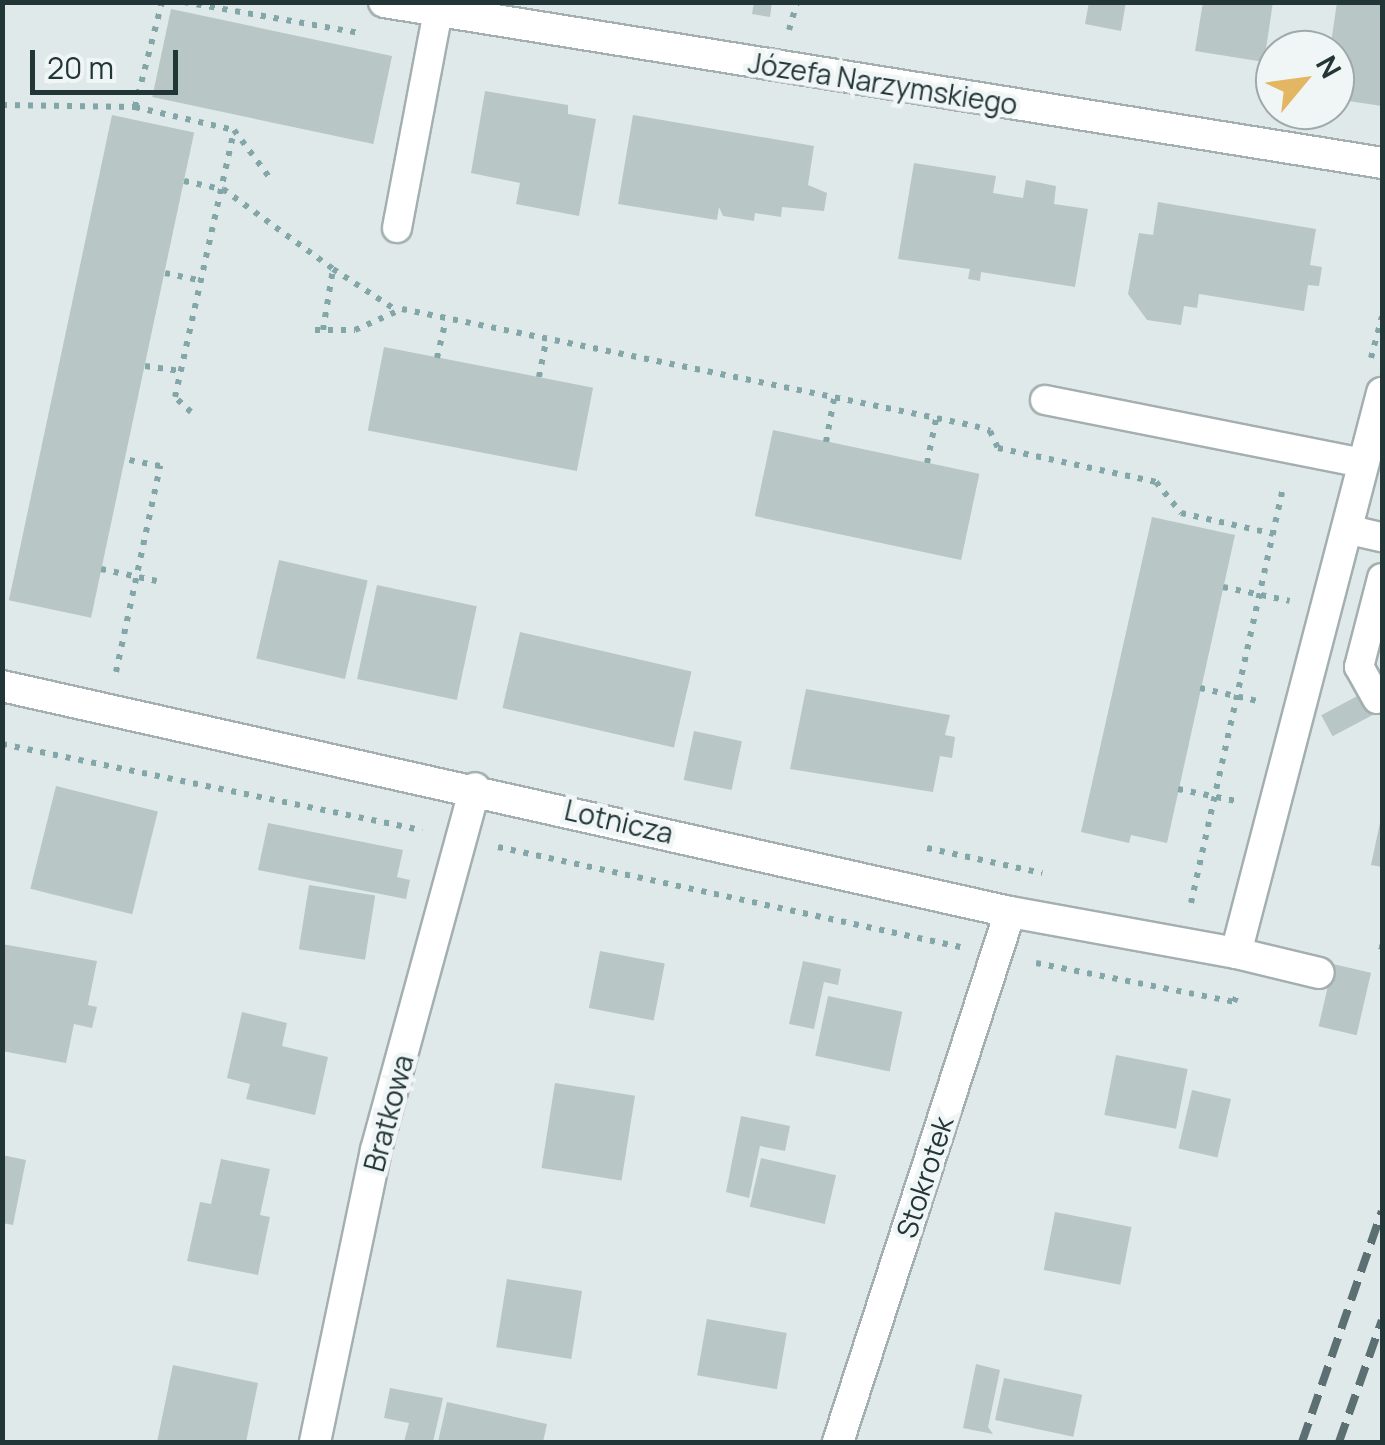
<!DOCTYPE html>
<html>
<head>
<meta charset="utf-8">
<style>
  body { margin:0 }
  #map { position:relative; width:1385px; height:1445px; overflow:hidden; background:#e0e9e9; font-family:Manrope,sans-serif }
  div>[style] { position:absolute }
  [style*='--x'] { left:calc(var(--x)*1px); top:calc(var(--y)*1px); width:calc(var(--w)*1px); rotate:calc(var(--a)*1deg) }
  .building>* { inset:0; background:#b8c6c6; transform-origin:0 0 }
  .path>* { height:6px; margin-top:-3px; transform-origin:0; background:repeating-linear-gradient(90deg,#83a6a9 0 5px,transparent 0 13px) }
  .roads { filter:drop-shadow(2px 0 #a3afb0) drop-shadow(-2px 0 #a3afb0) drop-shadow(0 2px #a3afb0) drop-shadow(0 -2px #a3afb0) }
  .service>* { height:28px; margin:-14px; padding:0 14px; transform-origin:14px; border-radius:14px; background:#fff }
  .minor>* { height:30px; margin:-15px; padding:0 15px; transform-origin:15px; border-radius:15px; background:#fff }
  .rail>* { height:8px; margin-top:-4px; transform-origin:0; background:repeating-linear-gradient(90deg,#5c7073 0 20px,transparent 0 30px) }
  span { translate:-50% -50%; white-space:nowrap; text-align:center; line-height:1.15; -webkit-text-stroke:9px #f0f6f5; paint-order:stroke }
  .street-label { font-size:28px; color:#223537 }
  .frame { position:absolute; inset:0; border:5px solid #223537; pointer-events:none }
  .north { position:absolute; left:1255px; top:30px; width:100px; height:100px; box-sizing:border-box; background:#f0f6f5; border:2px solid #9ea9a9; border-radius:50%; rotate:61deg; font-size:28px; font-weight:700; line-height:40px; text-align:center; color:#223537 }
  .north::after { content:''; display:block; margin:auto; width:35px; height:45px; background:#e3b663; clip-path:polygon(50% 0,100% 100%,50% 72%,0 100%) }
  .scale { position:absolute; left:30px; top:50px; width:148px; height:45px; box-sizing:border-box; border:5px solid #223537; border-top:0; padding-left:12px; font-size:30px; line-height:35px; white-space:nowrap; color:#223537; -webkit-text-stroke:8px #f0f6f5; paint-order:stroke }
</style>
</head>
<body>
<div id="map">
  <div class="building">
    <i style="clip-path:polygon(754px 2px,772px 2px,770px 17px,752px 14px)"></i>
    <i style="clip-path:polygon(1089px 2px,1126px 2px,1121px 31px,1085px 24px)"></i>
    <i style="clip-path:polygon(1203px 2px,1273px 2px,1264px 62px,1195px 51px)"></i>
    <i style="clip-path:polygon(1337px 2px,1382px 2px,1382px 106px,1335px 99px,1335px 50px,1330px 50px)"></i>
    <i style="left:171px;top:9px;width:226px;height:90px;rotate:12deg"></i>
    <i style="clip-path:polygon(485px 91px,568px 105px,568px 114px,596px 119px,579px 216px,516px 204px,520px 183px,471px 173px)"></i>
    <i style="left:112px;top:115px;width:84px;height:496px;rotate:12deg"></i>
    <i style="clip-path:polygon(633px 115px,814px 146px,808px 185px,827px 193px,824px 211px,782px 207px,781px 217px,755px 213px,754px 221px,723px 216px,719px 207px,717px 220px,618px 204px)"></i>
    <i style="clip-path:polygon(914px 163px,996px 176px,993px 193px,1023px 198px,1026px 180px,1056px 186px,1054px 204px,1088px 209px,1075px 287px,981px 272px,980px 281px,968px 279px,970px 269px,898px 259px)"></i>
    <i style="clip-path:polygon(1158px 202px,1316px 229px,1310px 265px,1322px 267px,1319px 286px,1308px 285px,1304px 311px,1199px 294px,1197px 308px,1184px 306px,1181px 325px,1147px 320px,1128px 294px,1139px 233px,1153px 235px)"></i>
    <i style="left:384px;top:347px;width:213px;height:85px;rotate:11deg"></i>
    <i style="left:773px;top:430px;width:211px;height:88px;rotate:12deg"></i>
    <i style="clip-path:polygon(1152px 517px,1235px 535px,1167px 843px,1131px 835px,1129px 843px,1081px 832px)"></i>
    <i style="left:279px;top:560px;width:91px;height:101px;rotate:13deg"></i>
    <i style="left:377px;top:585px;width:102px;height:96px;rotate:12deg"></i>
    <i style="left:520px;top:632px;width:176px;height:78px;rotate:13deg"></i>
    <i style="clip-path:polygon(806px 689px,950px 715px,945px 735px,955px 737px,952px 758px,940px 756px,933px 792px,790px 769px)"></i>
    <i style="left:1361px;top:694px;width:24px;height:45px;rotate:62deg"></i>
    <i style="left:694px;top:731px;width:49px;height:50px;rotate:12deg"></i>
    <i style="left:56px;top:786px;width:105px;height:106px;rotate:14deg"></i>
    <i style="clip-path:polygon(1381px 818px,1382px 818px,1382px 867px,1371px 865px)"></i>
    <i style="clip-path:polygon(268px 823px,403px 850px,397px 877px,410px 880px,406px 899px,258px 870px)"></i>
    <i style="left:309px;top:885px;width:67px;height:65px;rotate:9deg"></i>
    <i style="clip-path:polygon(2px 944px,97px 961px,88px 1005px,97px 1007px,92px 1028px,74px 1024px,66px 1063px,2px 1051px)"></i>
    <i style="left:600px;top:951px;width:66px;height:58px;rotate:11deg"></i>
    <i style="clip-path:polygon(803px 961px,841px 969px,838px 985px,824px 982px,814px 1029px,789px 1024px)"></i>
    <i style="left:1333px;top:964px;width:39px;height:64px;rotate:13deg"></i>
    <i style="left:828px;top:996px;width:76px;height:61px;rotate:12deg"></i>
    <i style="clip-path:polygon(242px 1012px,287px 1023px,282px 1046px,328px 1057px,315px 1115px,246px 1099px,250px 1084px,227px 1078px)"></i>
    <i style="left:1116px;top:1055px;width:73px;height:61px;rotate:11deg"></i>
    <i style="left:555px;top:1083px;width:81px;height:86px;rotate:9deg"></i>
    <i style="left:1192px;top:1090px;width:40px;height:60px;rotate:13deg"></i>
    <i style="clip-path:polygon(741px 1116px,790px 1126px,785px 1151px,760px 1146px,749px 1198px,726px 1192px)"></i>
    <i style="clip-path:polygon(2px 1155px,26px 1160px,13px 1225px,2px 1223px)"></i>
    <i style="left:761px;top:1158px;width:77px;height:50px;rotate:13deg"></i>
    <i style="clip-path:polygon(221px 1159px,270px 1169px,260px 1215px,270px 1217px,258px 1275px,187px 1261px,200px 1202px,211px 1204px)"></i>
    <i style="left:1055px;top:1212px;width:78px;height:59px;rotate:11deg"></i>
    <i style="left:507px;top:1279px;width:76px;height:69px;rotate:9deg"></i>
    <i style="left:707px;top:1319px;width:81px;height:57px;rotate:10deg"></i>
    <i style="clip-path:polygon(976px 1364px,1000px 1370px,988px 1427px,993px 1434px,963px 1428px)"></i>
    <i style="clip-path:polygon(173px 1365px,258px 1383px,246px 1442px,157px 1442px)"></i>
    <i style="left:1004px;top:1378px;width:80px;height:43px;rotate:12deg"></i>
    <i style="clip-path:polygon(390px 1388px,443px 1398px,433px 1442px,404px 1442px,409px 1423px,384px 1418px)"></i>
    <i style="clip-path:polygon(447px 1402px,547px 1424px,543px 1442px,438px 1442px)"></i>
  </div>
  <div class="path">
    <i style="--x:184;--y:2;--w:179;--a:10"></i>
    <i style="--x:789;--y:30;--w:29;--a:-74"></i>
    <i style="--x:2;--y:105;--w:133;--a:0.9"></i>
    <i style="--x:135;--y:107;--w:108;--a:-75.6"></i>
    <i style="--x:135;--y:107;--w:102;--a:13.1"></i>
    <i style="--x:184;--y:181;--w:40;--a:12"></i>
    <i style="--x:223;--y:189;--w:136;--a:36"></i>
    <i style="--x:165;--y:273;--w:39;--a:12"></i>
    <i style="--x:315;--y:330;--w:40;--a:0"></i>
    <i style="--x:355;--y:330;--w:51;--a:-24.1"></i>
    <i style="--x:402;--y:309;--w:585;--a:11.54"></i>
    <i style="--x:975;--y:426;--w:16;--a:18"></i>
    <i style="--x:990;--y:431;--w:19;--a:65"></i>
    <i style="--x:998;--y:448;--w:162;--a:12.1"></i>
    <i style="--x:1156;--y:482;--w:40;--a:51"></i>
    <i style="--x:1181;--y:513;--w:95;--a:12.7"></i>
    <i style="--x:323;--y:330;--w:62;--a:-80.7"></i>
    <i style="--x:333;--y:269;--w:72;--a:33"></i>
    <i style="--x:437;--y:358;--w:36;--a:-77"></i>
    <i style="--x:1371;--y:358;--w:43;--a:-75.3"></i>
    <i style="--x:145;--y:366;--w:36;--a:8"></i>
    <i style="--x:539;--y:377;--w:36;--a:-79"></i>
    <i style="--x:191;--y:412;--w:22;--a:-137"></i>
    <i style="--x:175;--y:397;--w:273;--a:-77.5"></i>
    <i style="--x:234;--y:130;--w:59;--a:53.3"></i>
    <i style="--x:826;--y:442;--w:44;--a:-79.5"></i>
    <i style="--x:927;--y:463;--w:45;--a:-78.4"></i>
    <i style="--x:101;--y:569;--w:57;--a:12.1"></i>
    <i style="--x:1223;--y:587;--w:68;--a:11.8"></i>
    <i style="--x:116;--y:672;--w:211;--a:-77.9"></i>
    <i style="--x:160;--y:466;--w:36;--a:-169"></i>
    <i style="--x:1200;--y:688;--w:64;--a:12.7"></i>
    <i style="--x:2;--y:744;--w:429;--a:11.6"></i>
    <i style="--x:1178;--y:789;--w:59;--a:11.7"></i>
    <i style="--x:498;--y:847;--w:473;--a:12.2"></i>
    <i style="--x:927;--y:848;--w:118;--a:12.3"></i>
    <i style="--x:1191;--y:903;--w:426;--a:-77.5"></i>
    <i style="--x:1379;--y:946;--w:3;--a:18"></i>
    <i style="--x:1036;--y:963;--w:202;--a:11.1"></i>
    <i style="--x:1234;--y:1002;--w:11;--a:-68"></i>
  </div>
  <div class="roads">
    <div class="service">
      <i style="--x:397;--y:228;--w:220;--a:-79.3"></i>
      <i style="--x:1045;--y:400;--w:324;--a:11.2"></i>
      <i style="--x:1346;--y:529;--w:37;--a:13"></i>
      <i style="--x:1377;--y:699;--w:37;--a:-119"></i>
      <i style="--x:1359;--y:667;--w:92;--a:-75.5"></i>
    </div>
    <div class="minor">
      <i style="--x:384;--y:2;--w:1011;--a:9.16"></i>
      <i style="--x:2;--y:686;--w:1033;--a:12.64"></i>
      <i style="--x:1010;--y:912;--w:230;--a:10.3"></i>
      <i style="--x:1236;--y:953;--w:579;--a:-75.39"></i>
      <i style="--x:1236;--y:953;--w:85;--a:13.5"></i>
      <i style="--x:315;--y:1442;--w:298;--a:-78.2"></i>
      <i style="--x:376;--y:1150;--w:375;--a:-74.7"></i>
      <i style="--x:838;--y:1442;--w:557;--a:-72.02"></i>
    </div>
  </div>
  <div class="rail">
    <i style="--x:1302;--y:1442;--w:244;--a:-70.9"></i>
    <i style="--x:1339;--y:1442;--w:129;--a:-70.6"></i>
    <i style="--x:1382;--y:1442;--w:2;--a:-90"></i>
  </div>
  <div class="street-label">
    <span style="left:883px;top:83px;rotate:9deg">Józefa Narzymskiego</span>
    <span style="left:619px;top:821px;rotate:13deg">Lotnicza</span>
    <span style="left:388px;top:1113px;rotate:-75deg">Bratkowa</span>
    <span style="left:924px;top:1177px;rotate:-72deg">Stokrotek</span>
  </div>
  <div class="frame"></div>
  <div class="north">N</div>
  <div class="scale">20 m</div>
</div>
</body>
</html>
